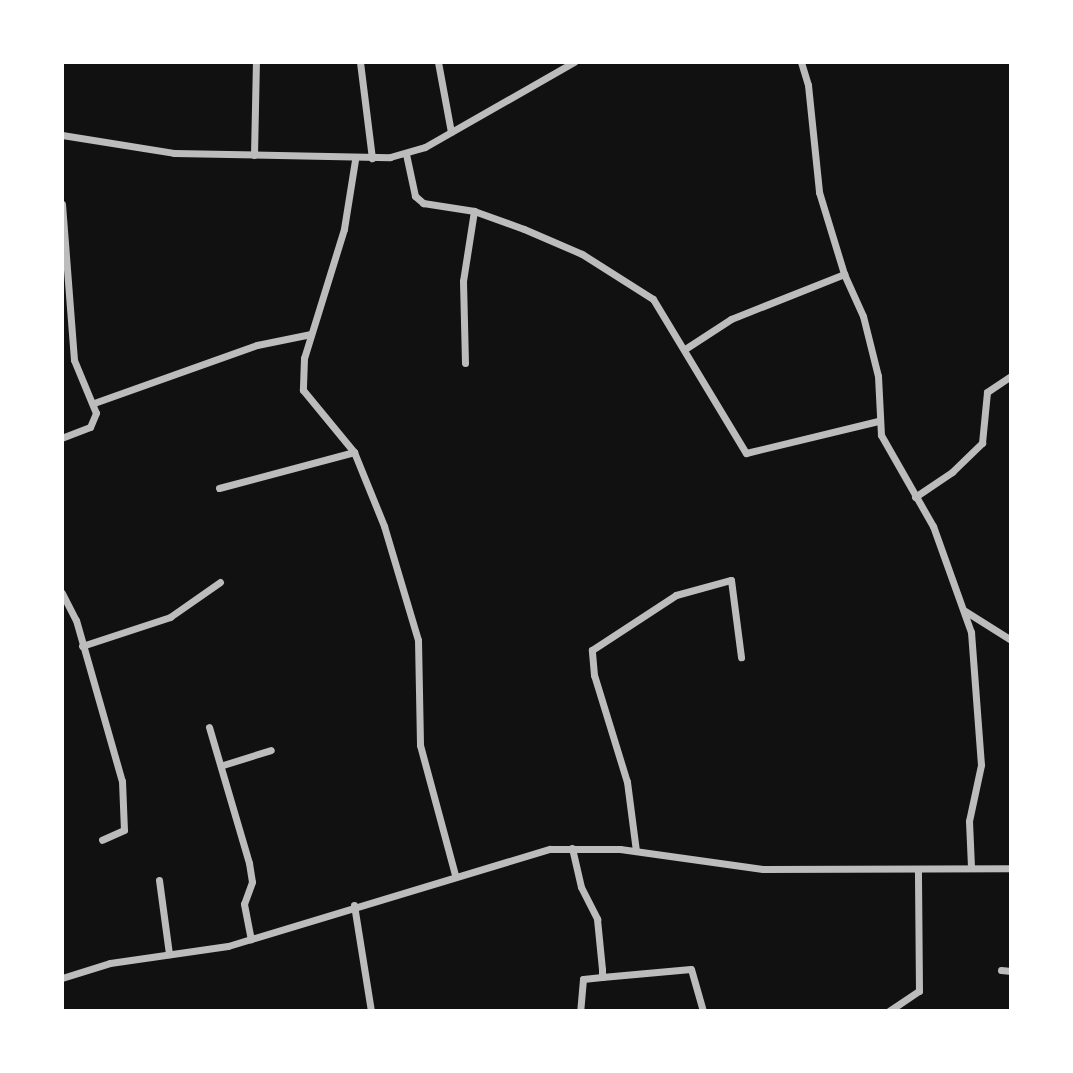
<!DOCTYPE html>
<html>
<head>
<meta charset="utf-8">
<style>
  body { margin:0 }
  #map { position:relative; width:1073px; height:1073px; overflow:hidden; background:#111; font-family:"Fira Sans",sans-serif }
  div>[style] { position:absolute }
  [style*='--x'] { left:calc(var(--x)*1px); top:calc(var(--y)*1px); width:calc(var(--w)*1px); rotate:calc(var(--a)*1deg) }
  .minor>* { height:7px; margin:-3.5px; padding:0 3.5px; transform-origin:3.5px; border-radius:3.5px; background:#bcbcbc }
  span { translate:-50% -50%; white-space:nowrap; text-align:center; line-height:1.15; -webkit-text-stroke:6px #fff; paint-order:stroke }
  .frame { position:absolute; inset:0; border:64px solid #fff; pointer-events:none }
</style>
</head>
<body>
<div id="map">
  <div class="minor">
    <i style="--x:360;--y:62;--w:97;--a:82.9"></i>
    <i style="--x:438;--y:62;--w:71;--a:79.5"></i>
    <i style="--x:801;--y:62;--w:24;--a:73"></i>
    <i style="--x:808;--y:85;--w:108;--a:84.1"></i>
    <i style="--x:819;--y:192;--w:86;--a:73"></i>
    <i style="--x:62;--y:135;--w:113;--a:9.1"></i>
    <i style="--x:174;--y:153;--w:216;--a:1.1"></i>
    <i style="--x:390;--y:157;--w:36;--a:-16"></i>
    <i style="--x:425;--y:147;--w:172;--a:-29.7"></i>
    <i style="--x:406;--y:154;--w:43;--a:77.9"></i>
    <i style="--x:415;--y:196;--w:11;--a:41"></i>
    <i style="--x:423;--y:203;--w:52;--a:8.9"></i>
    <i style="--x:474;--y:211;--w:53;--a:19.8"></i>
    <i style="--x:524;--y:229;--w:63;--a:23.3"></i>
    <i style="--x:582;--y:254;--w:84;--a:32.4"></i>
    <i style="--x:653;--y:299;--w:180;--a:58.9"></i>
    <i style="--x:746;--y:453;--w:136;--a:-13.6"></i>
    <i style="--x:254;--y:155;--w:93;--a:-88.8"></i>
    <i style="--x:355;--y:160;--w:70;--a:99.1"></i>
    <i style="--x:344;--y:229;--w:135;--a:107.2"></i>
    <i style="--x:304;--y:358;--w:32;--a:92"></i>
    <i style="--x:303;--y:390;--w:80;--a:50.6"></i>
    <i style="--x:354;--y:452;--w:80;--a:67.9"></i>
    <i style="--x:384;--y:526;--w:119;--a:73.4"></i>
    <i style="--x:418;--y:640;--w:105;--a:88.9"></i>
    <i style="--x:420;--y:745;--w:135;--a:74.9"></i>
    <i style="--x:62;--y:204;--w:156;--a:85.6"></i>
    <i style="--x:74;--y:360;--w:57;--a:67.5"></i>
    <i style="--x:96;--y:413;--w:15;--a:113"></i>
    <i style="--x:90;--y:427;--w:30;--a:159"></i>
    <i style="--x:685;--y:349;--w:55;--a:-33.1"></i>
    <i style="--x:731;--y:319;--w:122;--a:-21.7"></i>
    <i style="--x:844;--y:274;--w:46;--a:65.7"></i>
    <i style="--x:863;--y:316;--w:62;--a:76"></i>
    <i style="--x:878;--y:376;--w:59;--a:87.1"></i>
    <i style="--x:881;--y:435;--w:105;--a:60.3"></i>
    <i style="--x:933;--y:526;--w:113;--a:70.3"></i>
    <i style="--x:971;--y:632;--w:133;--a:85.7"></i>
    <i style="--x:981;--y:765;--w:57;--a:102.1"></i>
    <i style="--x:969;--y:821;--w:45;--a:87.5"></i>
    <i style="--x:465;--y:363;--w:82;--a:-91.4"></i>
    <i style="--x:463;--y:281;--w:71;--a:-81.1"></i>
    <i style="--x:94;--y:403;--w:173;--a:-19.6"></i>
    <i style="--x:257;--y:345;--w:55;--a:-11.5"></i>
    <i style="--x:219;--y:488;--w:140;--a:-14.9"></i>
    <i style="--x:915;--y:497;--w:45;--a:-34"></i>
    <i style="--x:952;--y:472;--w:42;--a:-44"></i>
    <i style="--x:982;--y:443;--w:51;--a:-84.4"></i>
    <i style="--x:987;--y:392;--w:29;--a:-34"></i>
    <i style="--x:62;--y:593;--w:30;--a:63"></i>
    <i style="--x:76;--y:620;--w:167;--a:74.1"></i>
    <i style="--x:122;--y:781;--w:49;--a:87.7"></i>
    <i style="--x:124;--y:830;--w:24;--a:156"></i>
    <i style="--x:965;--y:611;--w:54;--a:32.2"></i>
    <i style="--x:82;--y:646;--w:93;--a:-18.2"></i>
    <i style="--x:170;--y:617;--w:61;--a:-35"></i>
    <i style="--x:209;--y:727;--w:142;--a:73.6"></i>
    <i style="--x:249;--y:863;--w:19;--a:81"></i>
    <i style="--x:252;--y:882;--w:23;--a:110"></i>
    <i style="--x:244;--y:904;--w:36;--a:79"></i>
    <i style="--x:223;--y:765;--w:50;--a:-17.4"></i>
    <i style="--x:572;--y:848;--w:40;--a:77"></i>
    <i style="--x:581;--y:887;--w:36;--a:63"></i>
    <i style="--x:597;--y:919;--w:50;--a:84.3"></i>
    <i style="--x:602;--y:969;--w:8;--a:90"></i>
    <i style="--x:602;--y:977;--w:19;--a:174"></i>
    <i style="--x:583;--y:979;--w:32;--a:95"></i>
    <i style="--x:636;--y:851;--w:70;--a:-97.4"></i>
    <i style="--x:627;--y:782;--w:112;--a:-107.1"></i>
    <i style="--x:594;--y:675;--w:25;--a:-95"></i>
    <i style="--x:592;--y:650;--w:100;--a:-33.2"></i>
    <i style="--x:676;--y:595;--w:57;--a:-15.3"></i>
    <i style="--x:731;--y:580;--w:78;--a:82.6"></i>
    <i style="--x:159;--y:880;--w:75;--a:82.3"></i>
    <i style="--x:354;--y:905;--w:107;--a:80.9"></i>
    <i style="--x:1001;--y:970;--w:10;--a:6"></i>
    <i style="--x:602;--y:977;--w:89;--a:-5.1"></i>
    <i style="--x:691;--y:969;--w:44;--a:74.1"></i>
    <i style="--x:62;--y:978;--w:50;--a:-17.4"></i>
    <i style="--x:110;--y:963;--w:119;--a:-8.2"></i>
    <i style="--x:228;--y:946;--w:336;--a:-16.8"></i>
    <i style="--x:550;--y:849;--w:70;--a:0"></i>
    <i style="--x:620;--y:849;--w:144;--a:8"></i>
    <i style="--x:763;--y:869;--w:248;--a:-0.2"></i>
    <i style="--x:889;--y:1011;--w:36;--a:-34"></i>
    <i style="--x:919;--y:991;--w:121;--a:-90.5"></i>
  </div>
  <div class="frame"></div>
</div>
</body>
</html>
